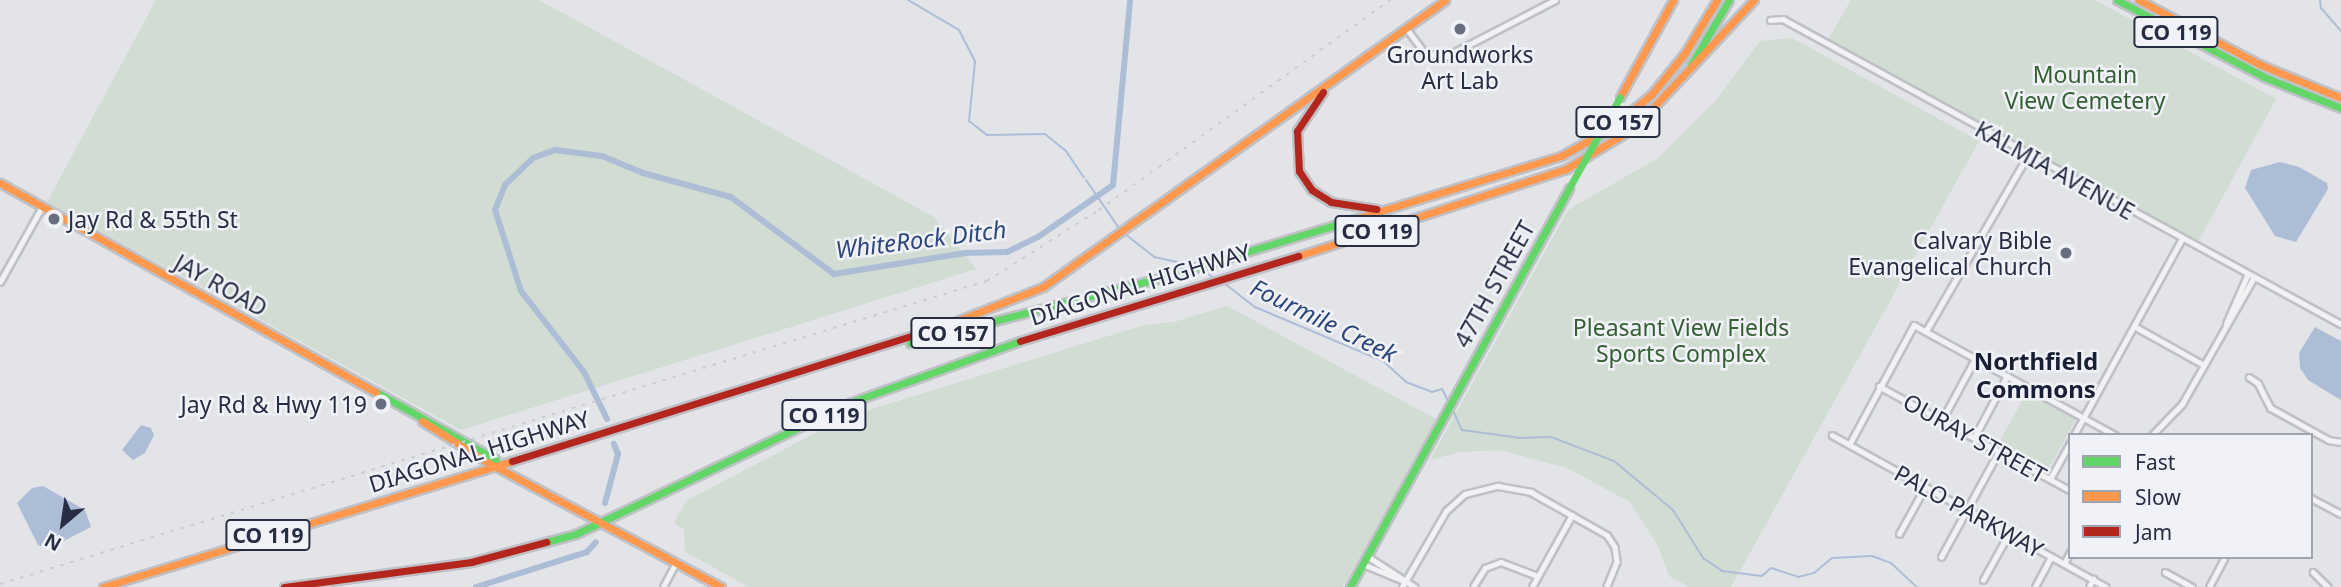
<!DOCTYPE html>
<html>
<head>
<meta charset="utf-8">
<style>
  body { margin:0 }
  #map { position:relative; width:2341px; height:587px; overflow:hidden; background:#e2e4e8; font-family:"Noto Sans",sans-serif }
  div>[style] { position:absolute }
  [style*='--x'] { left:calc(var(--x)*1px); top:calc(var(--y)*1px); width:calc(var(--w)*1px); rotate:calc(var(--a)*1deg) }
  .green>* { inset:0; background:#d1dcd2; transform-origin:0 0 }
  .water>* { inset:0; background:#aebdd6 }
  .stream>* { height:2px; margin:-1px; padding:0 1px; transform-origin:1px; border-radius:1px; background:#aebdd6 }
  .canal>* { height:6px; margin:-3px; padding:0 3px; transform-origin:3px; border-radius:3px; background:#aebdd6 }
  .roads { filter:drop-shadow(2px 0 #bfc1c6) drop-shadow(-2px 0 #bfc1c6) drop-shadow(0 2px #bfc1c6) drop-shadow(0 -2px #bfc1c6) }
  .street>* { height:4.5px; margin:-2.25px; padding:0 2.25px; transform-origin:2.25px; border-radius:2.25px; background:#f2f2f4 }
  .fast>* { height:7px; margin:-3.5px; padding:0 3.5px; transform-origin:3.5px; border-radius:3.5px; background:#63d668 }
  .slow>* { height:7px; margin:-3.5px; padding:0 3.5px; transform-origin:3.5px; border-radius:3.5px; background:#ff974d }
  .jam>* { height:7px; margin:-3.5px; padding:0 3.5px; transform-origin:3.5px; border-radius:3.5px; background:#b3261e }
  .rail>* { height:2px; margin-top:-1px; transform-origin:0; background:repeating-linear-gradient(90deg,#cbcccf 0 3.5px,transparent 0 10.5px) }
  .fast-bridge>* { height:7px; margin:-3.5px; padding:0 3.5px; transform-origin:3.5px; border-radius:3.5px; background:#63d668 }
  .dots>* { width:19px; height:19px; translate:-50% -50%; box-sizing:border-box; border:4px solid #f0f2f8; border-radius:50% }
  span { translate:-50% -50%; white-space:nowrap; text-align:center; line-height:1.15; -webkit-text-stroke:5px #f0f2f8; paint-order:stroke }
  .shield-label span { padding:2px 5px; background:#f0f2f8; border:2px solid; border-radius:5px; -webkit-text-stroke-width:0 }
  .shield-label { font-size:21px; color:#272e43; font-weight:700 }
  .poi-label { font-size:23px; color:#272e43 }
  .left { translate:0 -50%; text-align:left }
  .right { translate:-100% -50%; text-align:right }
  .park-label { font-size:23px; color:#366033 }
  .street-label { font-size:23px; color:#272e43 }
  .water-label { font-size:24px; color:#2d477b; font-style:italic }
  .neighbourhood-label { font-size:24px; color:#191f34; font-weight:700 }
  .legend { position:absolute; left:2068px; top:433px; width:245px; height:126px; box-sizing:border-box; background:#f0f2f8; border:2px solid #a0a4b0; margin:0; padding:9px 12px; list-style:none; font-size:21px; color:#272e43 }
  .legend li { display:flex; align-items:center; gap:14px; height:35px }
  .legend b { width:35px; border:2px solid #a0a4b0 }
  .north { position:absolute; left:28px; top:489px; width:70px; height:70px; -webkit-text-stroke:5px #f0f2f8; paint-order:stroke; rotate:209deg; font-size:19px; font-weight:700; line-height:28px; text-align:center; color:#272e43 }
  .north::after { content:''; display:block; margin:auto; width:24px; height:32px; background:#272e43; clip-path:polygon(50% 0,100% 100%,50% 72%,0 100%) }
</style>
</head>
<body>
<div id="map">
  <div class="green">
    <i style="clip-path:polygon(156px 0,539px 0,934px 217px,976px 269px,461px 430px,47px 202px)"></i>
    <i style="clip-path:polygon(1851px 0,2095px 0,2276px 99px,2198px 242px,1828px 40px)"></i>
    <i style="clip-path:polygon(1792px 38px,1979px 141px,1731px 587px,1689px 587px,1669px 576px,1658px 546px,1630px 502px,1567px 468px,1500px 450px,1460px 452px,1430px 460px,1568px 210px,1658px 158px,1716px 100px,1760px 41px)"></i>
    <i style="clip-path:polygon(1227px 306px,1436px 419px,1343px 587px,749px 587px,685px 552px,684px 529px,674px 523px,686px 501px,846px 417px,1144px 325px,1174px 322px)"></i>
    <i style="left:2027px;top:392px;width:56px;height:61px;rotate:29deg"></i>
  </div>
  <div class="water">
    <i style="clip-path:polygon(2280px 162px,2299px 167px,2327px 183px,2328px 189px,2296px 242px,2275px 236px,2245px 188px,2251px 170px)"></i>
    <i style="clip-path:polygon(2315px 327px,2341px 341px,2341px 400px,2308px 380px,2300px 368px,2299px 353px)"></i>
    <i style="clip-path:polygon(141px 425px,151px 428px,154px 435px,145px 453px,133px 460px,122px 450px)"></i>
    <i style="clip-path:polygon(43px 486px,85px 510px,91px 527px,58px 544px,44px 548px,38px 545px,17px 503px,32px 488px)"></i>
  </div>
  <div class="stream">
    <i style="--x:908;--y:0;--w:59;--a:30.5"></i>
    <i style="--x:959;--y:30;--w:36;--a:63"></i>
    <i style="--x:975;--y:62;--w:59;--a:95.8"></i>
    <i style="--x:969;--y:121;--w:23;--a:38"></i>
    <i style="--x:987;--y:135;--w:58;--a:-1"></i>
    <i style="--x:1045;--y:134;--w:27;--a:39"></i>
    <i style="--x:1066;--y:151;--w:32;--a:56"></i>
    <i style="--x:2320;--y:0;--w:8;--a:83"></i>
    <i style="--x:2321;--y:8;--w:30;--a:49"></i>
    <i style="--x:1086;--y:180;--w:62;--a:55.5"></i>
    <i style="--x:1125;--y:234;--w:37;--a:38"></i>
    <i style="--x:1154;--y:257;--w:38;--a:12"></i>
    <i style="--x:1199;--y:269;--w:20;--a:30"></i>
    <i style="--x:1224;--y:283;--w:39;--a:38"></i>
    <i style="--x:1255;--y:307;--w:139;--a:22.9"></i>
    <i style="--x:1383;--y:361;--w:31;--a:42"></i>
    <i style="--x:1406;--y:382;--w:28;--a:21"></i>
    <i style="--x:1432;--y:392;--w:10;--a:-17"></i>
    <i style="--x:1442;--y:389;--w:16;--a:63"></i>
    <i style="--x:1452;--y:408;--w:24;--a:66"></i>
    <i style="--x:1462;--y:430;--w:59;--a:7.9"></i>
    <i style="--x:1520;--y:438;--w:31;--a:-2"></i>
    <i style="--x:1551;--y:437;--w:67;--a:20.9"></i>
    <i style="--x:1614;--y:461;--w:77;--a:39.7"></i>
    <i style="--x:1673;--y:510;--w:57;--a:58"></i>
    <i style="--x:1703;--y:558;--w:23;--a:34"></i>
    <i style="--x:1722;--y:571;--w:40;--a:7.1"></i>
    <i style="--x:1762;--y:576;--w:12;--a:-42"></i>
    <i style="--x:1771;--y:568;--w:28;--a:18"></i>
    <i style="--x:1798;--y:577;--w:16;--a:-14"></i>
    <i style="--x:1814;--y:573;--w:23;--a:-40"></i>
    <i style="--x:1832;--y:558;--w:40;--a:-2.9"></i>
    <i style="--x:1872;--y:556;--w:20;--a:20"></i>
    <i style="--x:1891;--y:563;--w:35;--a:43"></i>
  </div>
  <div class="canal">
    <i style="--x:607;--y:419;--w:52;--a:-116.1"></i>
    <i style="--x:584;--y:372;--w:103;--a:-127.9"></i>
    <i style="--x:521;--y:291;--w:85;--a:-107.8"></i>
    <i style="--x:495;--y:210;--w:27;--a:-68"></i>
    <i style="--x:505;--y:185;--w:39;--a:-44"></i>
    <i style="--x:533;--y:158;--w:23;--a:-20"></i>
    <i style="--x:555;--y:150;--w:47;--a:7.3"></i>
    <i style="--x:602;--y:156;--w:44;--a:22.5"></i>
    <i style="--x:643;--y:173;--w:91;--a:15.3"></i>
    <i style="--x:731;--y:197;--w:129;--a:36.8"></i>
    <i style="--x:834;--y:274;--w:133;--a:-9.1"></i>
    <i style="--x:965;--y:253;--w:42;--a:-1.4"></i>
    <i style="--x:1007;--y:252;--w:34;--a:-26"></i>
    <i style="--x:1038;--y:237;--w:91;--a:-34.7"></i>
    <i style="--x:1113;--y:185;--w:186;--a:-84.7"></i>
    <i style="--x:605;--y:503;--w:51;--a:-75.1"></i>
    <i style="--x:618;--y:454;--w:11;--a:-112"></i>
    <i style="--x:476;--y:587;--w:116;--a:-17.5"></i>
    <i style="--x:587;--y:552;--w:13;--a:-48"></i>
  </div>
  <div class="roads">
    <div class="street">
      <i style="--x:1770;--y:20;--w:13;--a:-4"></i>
      <i style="--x:1783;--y:19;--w:636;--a:28.66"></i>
      <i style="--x:1407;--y:29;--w:30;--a:53"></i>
      <i style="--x:1425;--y:53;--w:20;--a:11"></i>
      <i style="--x:1445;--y:57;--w:124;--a:-27.4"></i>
      <i style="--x:0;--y:282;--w:86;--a:-60.8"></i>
      <i style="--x:2226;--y:324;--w:52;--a:-66.4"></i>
      <i style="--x:2134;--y:326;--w:80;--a:29.1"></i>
      <i style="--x:1926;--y:331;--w:203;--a:-59.9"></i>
      <i style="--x:2249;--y:377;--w:11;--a:34"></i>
      <i style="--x:2258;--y:383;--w:28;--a:63"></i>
      <i style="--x:2271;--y:408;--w:66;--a:28.9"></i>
      <i style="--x:2329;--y:440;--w:12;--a:9"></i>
      <i style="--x:1879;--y:386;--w:217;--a:28.6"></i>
      <i style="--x:1942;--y:420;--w:69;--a:-61.6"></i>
      <i style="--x:1832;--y:435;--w:313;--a:29"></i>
      <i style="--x:2074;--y:435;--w:222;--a:-61.2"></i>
      <i style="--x:2152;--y:435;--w:43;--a:-45.9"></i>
      <i style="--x:2182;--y:404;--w:144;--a:-60.4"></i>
      <i style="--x:1974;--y:438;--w:70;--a:-62"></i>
      <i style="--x:1849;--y:445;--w:136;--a:-61.6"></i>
      <i style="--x:1914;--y:325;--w:229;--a:28.7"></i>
      <i style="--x:2050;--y:479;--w:41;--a:-60.9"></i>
      <i style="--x:2311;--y:498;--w:34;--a:28"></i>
      <i style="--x:1899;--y:534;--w:54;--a:-61"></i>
      <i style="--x:1367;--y:556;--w:57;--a:32.9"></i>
      <i style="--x:1941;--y:557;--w:121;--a:-61.3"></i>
      <i style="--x:1363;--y:564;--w:44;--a:22.5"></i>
      <i style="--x:2064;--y:564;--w:13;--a:-63"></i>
      <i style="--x:2165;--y:572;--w:31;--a:29"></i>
      <i style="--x:2313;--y:572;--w:21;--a:45"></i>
      <i style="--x:1983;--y:580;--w:54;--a:-61"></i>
      <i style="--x:663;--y:587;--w:27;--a:-62"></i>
      <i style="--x:1402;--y:587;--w:88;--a:-59.9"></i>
      <i style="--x:1446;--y:511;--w:25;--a:-42"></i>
      <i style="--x:1465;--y:494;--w:34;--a:-14"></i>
      <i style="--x:1498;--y:486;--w:34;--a:10"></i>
      <i style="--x:1531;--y:492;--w:87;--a:29.5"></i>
      <i style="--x:1607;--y:535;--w:14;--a:56"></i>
      <i style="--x:1615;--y:547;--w:15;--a:82"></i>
      <i style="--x:1617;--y:562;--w:27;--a:112"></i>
      <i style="--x:1473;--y:587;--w:22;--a:-58"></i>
      <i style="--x:1485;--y:568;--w:17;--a:-21"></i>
      <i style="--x:1501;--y:562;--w:39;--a:21"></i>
      <i style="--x:1532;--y:587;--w:82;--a:-60.9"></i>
      <i style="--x:2035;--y:587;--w:34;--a:-62"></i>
      <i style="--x:2089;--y:587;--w:9;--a:-63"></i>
      <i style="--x:2209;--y:587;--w:34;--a:-62"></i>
    </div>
    <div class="fast">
      <i style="--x:2117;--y:0;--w:166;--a:27.6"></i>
      <i style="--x:2264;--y:77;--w:83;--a:21.9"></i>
      <i style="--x:1691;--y:65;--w:75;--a:-59.7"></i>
      <i style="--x:910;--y:343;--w:273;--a:-14.6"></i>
      <i style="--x:1174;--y:274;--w:192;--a:-16.9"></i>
      <i style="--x:376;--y:392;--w:137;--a:29.4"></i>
      <i style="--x:495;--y:459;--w:6;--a:72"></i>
      <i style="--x:546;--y:542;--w:31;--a:-15"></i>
      <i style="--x:576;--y:534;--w:303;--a:-25.6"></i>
      <i style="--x:849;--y:403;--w:182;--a:-19.9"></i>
      <i style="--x:1350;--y:587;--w:455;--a:-61.2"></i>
    </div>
    <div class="slow">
      <i style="--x:2139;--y:0;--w:136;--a:28.1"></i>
      <i style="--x:2259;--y:64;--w:89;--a:22.5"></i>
      <i style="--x:1620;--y:97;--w:111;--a:-61.3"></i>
      <i style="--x:0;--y:183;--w:430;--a:29.1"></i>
      <i style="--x:1358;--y:218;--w:212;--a:-17"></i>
      <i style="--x:1561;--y:156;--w:56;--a:-28.9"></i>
      <i style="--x:1610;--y:129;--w:55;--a:-39.8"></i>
      <i style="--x:1652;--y:94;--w:53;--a:-51.2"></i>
      <i style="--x:1685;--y:53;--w:62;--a:-58.9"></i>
      <i style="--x:1298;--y:256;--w:282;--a:-18"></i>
      <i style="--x:1566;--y:169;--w:81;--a:-31.3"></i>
      <i style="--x:1635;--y:127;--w:174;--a:-46.9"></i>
      <i style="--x:949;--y:324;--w:101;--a:-21.5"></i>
      <i style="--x:1043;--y:287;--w:494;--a:-35.5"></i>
      <i style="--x:422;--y:421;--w:79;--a:32.1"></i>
      <i style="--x:489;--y:463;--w:263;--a:28.1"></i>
      <i style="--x:103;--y:587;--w:428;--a:-17.1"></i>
    </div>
    <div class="jam">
      <i style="--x:1323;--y:92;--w:47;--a:123.7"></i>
      <i style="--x:1297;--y:131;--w:40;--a:87.1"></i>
      <i style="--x:1299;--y:171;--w:23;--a:56"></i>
      <i style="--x:1312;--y:190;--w:22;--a:32"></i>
      <i style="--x:1331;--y:202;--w:46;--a:8.8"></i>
      <i style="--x:1020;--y:341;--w:291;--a:-17"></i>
      <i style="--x:512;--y:461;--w:458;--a:-17.4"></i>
      <i style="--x:284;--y:587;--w:189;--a:-7.6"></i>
      <i style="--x:471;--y:562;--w:78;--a:-14.9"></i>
    </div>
  </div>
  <div class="rail">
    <i style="--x:0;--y:584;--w:1032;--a:-17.07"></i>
    <i style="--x:987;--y:281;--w:133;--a:-32.4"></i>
    <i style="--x:1099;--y:210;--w:359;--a:-35.8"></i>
  </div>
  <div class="fast-bridge">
    <i style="--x:1569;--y:188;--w:104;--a:-60.7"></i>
  </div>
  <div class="dots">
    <i style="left:1460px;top:29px;background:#686e7d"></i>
    <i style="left:54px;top:219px;background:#686e7d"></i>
    <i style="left:2066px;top:253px;background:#686e7d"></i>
    <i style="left:381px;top:404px;background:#686e7d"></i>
  </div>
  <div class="shield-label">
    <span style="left:2176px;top:32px">CO 119</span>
    <span style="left:1618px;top:122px">CO 157</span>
    <span style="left:1377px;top:231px">CO 119</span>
    <span style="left:953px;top:333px">CO 157</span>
    <span style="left:824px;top:415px">CO 119</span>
    <span style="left:268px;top:535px">CO 119</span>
  </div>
  <div class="poi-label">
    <span style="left:1460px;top:67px">Groundworks<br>Art Lab</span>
    <span class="left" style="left:68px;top:219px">Jay Rd &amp; 55th St</span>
    <span class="right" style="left:2052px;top:253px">Calvary Bible<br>Evangelical Church</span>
    <span class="right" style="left:367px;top:404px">Jay Rd &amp; Hwy 119</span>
  </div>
  <div class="park-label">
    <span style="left:2085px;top:87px">Mountain<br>View Cemetery</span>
    <span style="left:1681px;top:340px">Pleasant View Fields<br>Sports Complex</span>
  </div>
  <div class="street-label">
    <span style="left:2055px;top:170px;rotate:29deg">KALMIA AVENUE</span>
    <span style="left:1140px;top:284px;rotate:-17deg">DIAGONAL HIGHWAY</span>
    <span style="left:1494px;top:284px;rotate:-61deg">47TH STREET</span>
    <span style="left:221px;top:285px;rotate:29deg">JAY ROAD</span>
    <span style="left:1975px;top:438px;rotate:29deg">OURAY STREET</span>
    <span style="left:479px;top:451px;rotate:-17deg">DIAGONAL HIGHWAY</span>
    <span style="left:1969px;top:511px;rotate:29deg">PALO PARKWAY</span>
  </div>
  <div class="water-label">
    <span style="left:921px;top:239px;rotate:-7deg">WhiteRock Ditch</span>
    <span style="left:1324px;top:320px;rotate:26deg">Fourmile Creek</span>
  </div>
  <div class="neighbourhood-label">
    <span style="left:2036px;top:375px">Northfield<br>Commons</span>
  </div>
  <ul class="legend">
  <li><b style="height:9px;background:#63d668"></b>Fast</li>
  <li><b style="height:9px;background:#ff974d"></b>Slow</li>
  <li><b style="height:9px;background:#b3261e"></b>Jam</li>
  </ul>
  <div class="north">N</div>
</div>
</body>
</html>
